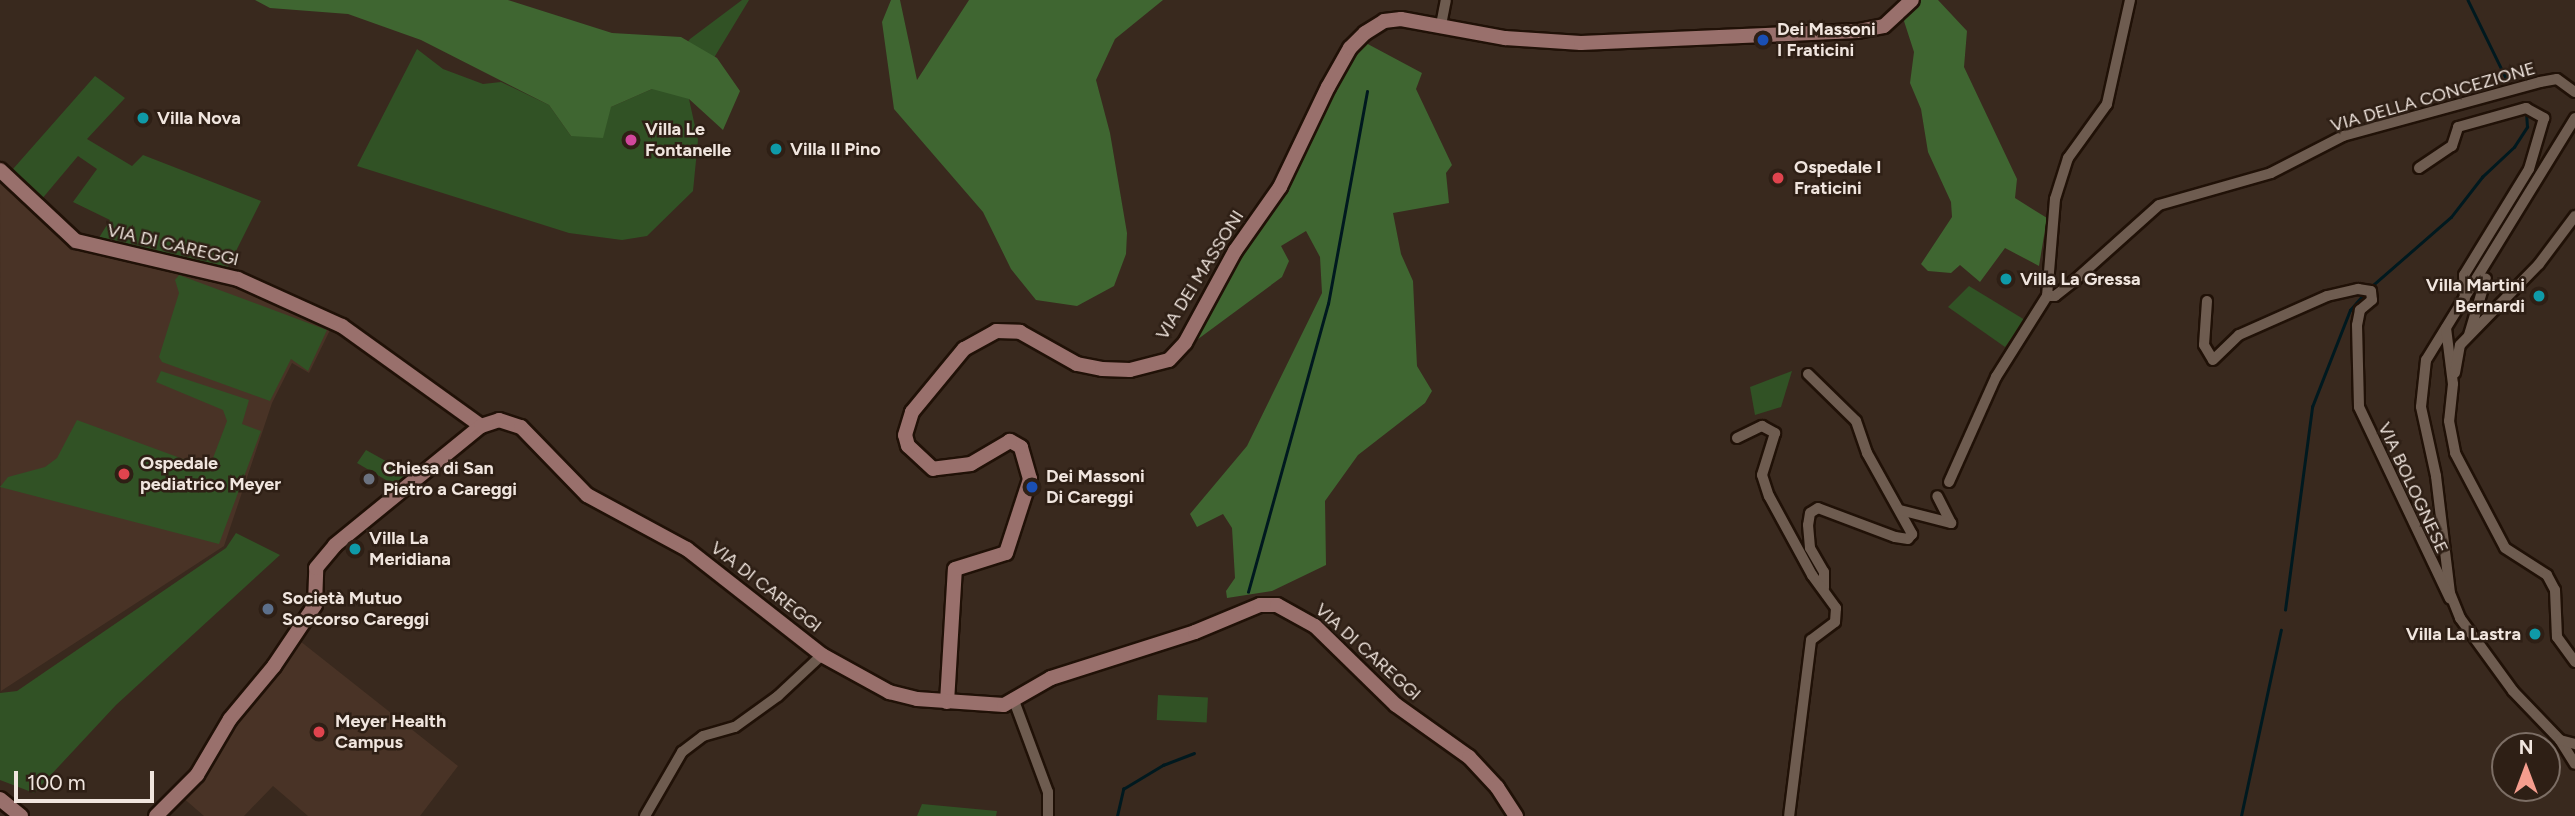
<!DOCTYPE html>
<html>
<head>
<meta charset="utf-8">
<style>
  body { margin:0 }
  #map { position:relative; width:2575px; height:816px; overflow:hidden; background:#39291e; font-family:Figtree,sans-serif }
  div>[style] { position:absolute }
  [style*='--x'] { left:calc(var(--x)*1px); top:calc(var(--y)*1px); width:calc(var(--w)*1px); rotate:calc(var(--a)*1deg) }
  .built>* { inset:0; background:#493326 }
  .green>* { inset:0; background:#315225; transform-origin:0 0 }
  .forest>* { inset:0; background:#3f6631 }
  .stream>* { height:2.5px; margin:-1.25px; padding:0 1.25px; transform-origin:1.25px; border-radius:1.25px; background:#00191f }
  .roads { filter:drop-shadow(2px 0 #201107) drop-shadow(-2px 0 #201107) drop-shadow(0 2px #201107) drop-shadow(0 -2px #201107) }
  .street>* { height:10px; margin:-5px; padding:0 5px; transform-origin:5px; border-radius:5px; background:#6e5c50 }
  .secondary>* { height:14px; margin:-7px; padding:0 7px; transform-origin:7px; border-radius:7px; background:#99706c }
  .dots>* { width:19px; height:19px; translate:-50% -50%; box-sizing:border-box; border:4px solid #2e1f15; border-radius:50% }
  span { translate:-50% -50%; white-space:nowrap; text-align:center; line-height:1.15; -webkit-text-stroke:5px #2e1f15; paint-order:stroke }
  .poi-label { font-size:18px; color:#f0e5de; font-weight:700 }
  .left { translate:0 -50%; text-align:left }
  .right { translate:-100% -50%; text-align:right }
  .street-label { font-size:18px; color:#f0e5de }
  .north { position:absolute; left:2491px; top:732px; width:70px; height:70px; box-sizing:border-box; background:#2e1f15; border:2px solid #7c6e65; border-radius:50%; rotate:0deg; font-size:19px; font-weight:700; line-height:28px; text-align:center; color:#f0e5de }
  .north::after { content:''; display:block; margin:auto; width:24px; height:32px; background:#f59d8e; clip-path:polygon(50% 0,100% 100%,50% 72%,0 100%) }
  .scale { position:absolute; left:14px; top:771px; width:140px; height:32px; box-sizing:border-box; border:4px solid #f0e5de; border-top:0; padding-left:9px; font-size:21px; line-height:24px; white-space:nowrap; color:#f0e5de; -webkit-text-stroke:5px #2e1f15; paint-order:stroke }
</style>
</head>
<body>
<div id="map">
  <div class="built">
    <i style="clip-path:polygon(0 181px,74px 247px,233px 283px,331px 328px,309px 373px,292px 363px,272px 403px,224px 546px,1px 691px)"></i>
    <i style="clip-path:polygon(300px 641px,458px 766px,420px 816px,308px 816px,273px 786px,244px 816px,204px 816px,181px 796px,222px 736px)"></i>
  </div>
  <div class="green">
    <i style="clip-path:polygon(742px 0,749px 0,689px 99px,698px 140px,693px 191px,647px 236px,622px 240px,569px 233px,357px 166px,417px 49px,443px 69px,483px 84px,501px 82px,549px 105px,571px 136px,611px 107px,652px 89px,690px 39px)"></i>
    <i style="clip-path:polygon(95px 76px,125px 98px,87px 139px,132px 166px,143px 155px,261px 201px,228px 267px,97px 241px,110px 220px,73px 202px,97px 169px,78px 156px,41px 200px,13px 169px)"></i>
    <i style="clip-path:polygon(179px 275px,327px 330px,308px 371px,291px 359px,270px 401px,162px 362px,159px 357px,179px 293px,175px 280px)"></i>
    <i style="clip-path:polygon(1969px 286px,2025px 320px,2005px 347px,1948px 307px)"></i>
    <i style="clip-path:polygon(161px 371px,249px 400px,242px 424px,261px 431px,219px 544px,0 487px,8px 477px,45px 467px,57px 458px,77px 420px,202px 466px,213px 458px,227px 421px,223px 410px,156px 382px)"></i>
    <i style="clip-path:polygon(1792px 371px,1781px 407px,1755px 415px,1750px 387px)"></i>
    <i style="clip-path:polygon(366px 450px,384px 460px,414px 474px,396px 486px,357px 463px)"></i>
    <i style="clip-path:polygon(236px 533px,280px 555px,116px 705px,34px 793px,0 780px,0 693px,17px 691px,226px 548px)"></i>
    <i style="left:1158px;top:695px;width:50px;height:25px;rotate:3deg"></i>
    <i style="clip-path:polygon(922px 804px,997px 811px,996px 816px,917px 816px)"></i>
  </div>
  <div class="forest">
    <i style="clip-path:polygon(255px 0,508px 0,612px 33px,681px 37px,717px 58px,740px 91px,723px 130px,689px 99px,652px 89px,611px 107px,603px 138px,571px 136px,549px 105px,421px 40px,348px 14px,270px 8px)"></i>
    <i style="clip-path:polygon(891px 0,900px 0,917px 80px,969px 0,1163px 0,1115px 39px,1096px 80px,1110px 133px,1127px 233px,1126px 254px,1114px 286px,1077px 306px,1036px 300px,1011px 269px,983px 212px,894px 109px,882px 22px)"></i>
    <i style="clip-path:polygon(1920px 0,1938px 0,1967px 31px,1964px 67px,2017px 179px,2015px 198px,2047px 218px,2039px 266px,2005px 248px,1980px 282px,1960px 265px,1951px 273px,1928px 271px,1921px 264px,1952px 217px,1951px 202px,1928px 152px,1921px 109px,1910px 83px,1914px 52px,1903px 18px)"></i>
    <i style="clip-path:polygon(1364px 42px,1422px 73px,1416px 89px,1452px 165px,1446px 173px,1449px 203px,1393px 213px,1401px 254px,1413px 281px,1417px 366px,1432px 391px,1425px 403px,1358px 455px,1325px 501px,1326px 565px,1272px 591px,1227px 598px,1226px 591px,1235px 578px,1232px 528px,1223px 514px,1197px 527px,1190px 514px,1247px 446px,1322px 293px,1320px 257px,1306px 231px,1281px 246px,1289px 261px,1282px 277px,1190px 345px,1349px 60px)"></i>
  </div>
  <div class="stream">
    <i style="--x:2468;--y:0;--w:96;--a:64"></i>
    <i style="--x:2373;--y:285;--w:103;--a:-41.1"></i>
    <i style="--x:2451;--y:217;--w:51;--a:-52.2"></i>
    <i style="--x:2482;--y:177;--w:44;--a:-43.2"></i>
    <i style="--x:2514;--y:147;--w:24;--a:-57"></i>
    <i style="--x:2527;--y:127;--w:13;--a:-94"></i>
    <i style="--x:1248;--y:592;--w:299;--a:-74.5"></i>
    <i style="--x:1328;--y:304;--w:216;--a:-79.6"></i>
    <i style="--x:2285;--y:610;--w:205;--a:-82.4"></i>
    <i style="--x:2312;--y:407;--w:104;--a:-68.6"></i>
    <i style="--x:2350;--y:310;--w:18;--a:-49"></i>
    <i style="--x:1117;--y:816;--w:28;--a:-77"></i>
    <i style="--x:1123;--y:789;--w:47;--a:-31"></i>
    <i style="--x:1163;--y:765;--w:33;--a:-21"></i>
    <i style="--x:2241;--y:816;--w:190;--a:-77.9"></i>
  </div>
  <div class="roads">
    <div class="street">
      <i style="--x:2130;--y:0;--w:107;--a:102.5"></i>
      <i style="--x:2107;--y:104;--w:67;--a:125.8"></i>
      <i style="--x:2068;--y:158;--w:43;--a:107.6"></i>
      <i style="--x:2055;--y:199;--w:97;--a:94.7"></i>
      <i style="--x:2047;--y:296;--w:8;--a:0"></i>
      <i style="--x:2055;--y:296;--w:23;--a:-38"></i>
      <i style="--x:2073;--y:282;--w:115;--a:-41.8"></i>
      <i style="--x:2159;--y:205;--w:116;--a:-15.9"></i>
      <i style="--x:2271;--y:173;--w:81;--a:-27.2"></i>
      <i style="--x:2343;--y:136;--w:204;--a:-15.3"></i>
      <i style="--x:2540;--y:82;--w:17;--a:-10"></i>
      <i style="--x:2557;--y:79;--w:22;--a:36"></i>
      <i style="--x:1441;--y:25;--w:25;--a:-79"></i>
      <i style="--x:2575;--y:118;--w:284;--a:121.6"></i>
      <i style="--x:2426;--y:360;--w:47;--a:96.1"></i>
      <i style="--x:2421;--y:407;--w:71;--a:77.7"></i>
      <i style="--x:2436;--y:476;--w:118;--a:83.2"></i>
      <i style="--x:2450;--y:593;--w:27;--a:68"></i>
      <i style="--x:2460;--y:618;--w:90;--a:54"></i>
      <i style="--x:2513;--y:691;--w:68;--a:46.2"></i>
      <i style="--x:2560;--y:740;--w:28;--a:58"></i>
      <i style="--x:2419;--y:168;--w:40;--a:-34"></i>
      <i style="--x:2452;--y:146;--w:20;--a:-72"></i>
      <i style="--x:2458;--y:127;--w:71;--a:-15.6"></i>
      <i style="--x:2526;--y:108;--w:21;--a:29"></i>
      <i style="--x:2544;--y:118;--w:53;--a:106.4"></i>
      <i style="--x:2529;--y:169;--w:124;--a:121.5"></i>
      <i style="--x:2464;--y:275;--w:24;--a:88"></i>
      <i style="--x:2207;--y:301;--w:44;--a:93.9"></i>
      <i style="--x:2204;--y:345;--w:17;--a:59"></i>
      <i style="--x:2213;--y:360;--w:36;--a:-44"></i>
      <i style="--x:2239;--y:335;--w:96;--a:-23.9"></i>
      <i style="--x:2327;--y:296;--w:32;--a:-13"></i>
      <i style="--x:2358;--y:289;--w:13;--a:9"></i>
      <i style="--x:2371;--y:291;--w:9;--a:84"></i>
      <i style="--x:2372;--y:300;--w:16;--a:140"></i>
      <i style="--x:2360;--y:310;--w:15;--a:101"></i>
      <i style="--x:2357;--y:325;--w:82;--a:88.6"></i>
      <i style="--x:2359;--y:407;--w:212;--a:64.6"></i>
      <i style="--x:2446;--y:328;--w:56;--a:82.9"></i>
      <i style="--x:2453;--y:384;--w:37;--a:96"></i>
      <i style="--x:2449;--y:421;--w:33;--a:79"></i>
      <i style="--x:2455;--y:453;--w:107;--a:62.2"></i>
      <i style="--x:2505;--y:548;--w:50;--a:32.7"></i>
      <i style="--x:2547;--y:575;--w:17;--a:62"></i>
      <i style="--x:2555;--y:590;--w:47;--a:87.6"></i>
      <i style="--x:2557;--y:637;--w:31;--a:54"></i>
      <i style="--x:2469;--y:335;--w:59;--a:-73.4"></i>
      <i style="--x:2455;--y:373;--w:28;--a:-80"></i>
      <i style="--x:2460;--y:345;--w:113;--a:-45.7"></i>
      <i style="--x:2539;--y:264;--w:60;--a:-53.1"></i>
      <i style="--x:1808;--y:374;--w:67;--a:44.4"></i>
      <i style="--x:1856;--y:421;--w:34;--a:71"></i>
      <i style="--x:1867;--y:453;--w:93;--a:60.9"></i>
      <i style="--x:1912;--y:534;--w:6;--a:129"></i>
      <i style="--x:1908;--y:539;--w:13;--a:-171"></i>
      <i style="--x:1895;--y:537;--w:82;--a:-159.4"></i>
      <i style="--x:1818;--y:508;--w:9;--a:148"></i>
      <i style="--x:1810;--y:513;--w:12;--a:99"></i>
      <i style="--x:1808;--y:525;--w:23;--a:85"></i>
      <i style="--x:1810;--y:548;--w:28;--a:60"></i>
      <i style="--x:1824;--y:572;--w:16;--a:90"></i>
      <i style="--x:1737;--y:438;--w:28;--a:-26"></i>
      <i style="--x:1762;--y:426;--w:15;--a:28"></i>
      <i style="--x:1775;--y:433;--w:44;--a:107.2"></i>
      <i style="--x:1762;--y:475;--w:22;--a:72"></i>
      <i style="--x:1769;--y:496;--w:90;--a:61.4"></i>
      <i style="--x:1812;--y:575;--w:41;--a:54"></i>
      <i style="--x:1836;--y:608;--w:14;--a:94"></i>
      <i style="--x:1835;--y:622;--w:30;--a:143"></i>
      <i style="--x:1811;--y:640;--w:177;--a:97.1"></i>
      <i style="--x:1949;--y:482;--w:115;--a:-65.9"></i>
      <i style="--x:1996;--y:377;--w:96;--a:-57.8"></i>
      <i style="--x:1900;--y:510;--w:53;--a:14.3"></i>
      <i style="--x:1951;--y:523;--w:30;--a:-117"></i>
      <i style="--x:1013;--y:698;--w:100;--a:69.6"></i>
      <i style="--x:1048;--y:792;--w:24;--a:90"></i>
      <i style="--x:2560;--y:740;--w:16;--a:15"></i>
      <i style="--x:645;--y:816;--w:74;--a:-60"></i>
      <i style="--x:682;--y:752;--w:26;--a:-37"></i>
      <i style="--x:703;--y:736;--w:33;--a:-16"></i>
      <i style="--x:735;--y:727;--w:53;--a:-35.8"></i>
      <i style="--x:778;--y:696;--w:60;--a:-43"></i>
    </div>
    <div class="secondary">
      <i style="--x:0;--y:170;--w:104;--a:43.1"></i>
      <i style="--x:76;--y:241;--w:166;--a:13.2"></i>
      <i style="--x:238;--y:279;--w:114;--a:24.3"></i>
      <i style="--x:342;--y:326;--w:171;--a:35.7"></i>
      <i style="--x:947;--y:702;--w:133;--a:-86.6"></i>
      <i style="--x:955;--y:569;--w:53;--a:-17.4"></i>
      <i style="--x:1006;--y:553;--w:78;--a:-72"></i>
      <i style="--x:1030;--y:479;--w:33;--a:-106"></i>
      <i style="--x:1021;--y:447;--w:13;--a:-151"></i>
      <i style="--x:1010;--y:441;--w:45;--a:149.5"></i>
      <i style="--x:971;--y:464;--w:38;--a:173"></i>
      <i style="--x:933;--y:469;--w:34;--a:-137"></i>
      <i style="--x:908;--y:446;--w:11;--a:-105"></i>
      <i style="--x:905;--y:435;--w:24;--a:-73"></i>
      <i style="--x:912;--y:412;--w:82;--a:-50.5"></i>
      <i style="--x:964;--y:349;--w:37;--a:-29"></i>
      <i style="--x:996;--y:331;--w:24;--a:2"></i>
      <i style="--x:1020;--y:332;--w:65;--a:29.3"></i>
      <i style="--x:1077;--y:364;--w:25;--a:11"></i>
      <i style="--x:1102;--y:369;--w:28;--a:2"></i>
      <i style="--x:1130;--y:370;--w:40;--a:-14.4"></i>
      <i style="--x:1169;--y:360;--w:23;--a:-47"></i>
      <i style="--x:1185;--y:343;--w:105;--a:-61.5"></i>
      <i style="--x:1235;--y:251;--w:78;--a:-54.9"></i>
      <i style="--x:1280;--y:187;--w:111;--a:-64.4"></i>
      <i style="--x:1328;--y:87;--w:45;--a:-60.6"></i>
      <i style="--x:1350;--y:48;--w:21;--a:-45"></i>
      <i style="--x:1365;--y:33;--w:22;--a:-32"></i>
      <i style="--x:1384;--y:21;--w:17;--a:-7"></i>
      <i style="--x:1401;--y:19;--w:106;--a:10.4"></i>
      <i style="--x:1505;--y:38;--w:76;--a:3.8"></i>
      <i style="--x:1581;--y:43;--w:277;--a:-2.5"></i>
      <i style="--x:1858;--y:31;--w:26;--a:-11"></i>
      <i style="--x:1884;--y:26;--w:38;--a:-43"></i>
      <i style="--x:0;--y:799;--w:27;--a:39"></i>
      <i style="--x:156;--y:816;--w:58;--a:-45"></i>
      <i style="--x:197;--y:775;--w:65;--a:-59.5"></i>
      <i style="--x:230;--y:719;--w:69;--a:-50.3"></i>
      <i style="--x:274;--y:666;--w:73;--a:-56.1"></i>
      <i style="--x:315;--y:605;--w:37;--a:-88"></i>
      <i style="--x:316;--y:568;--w:30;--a:-50"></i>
      <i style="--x:335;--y:545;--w:188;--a:-39.2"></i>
      <i style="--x:481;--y:426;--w:19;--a:-18"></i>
      <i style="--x:499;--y:420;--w:23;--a:18"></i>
      <i style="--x:521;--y:427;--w:95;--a:45.9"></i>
      <i style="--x:587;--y:495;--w:114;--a:28.4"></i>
      <i style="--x:687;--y:549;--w:172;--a:38.1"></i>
      <i style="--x:822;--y:655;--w:77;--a:28.9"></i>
      <i style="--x:889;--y:692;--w:29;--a:14"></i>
      <i style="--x:917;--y:699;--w:87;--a:3.9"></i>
      <i style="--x:1004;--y:705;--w:54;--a:-29.9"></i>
      <i style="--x:1051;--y:678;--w:151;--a:-17.7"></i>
      <i style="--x:1195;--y:632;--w:70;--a:-22.6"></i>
      <i style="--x:1260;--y:605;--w:17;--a:0"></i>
      <i style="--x:1277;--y:605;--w:43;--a:28.9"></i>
      <i style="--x:1315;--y:626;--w:113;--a:44.3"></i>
      <i style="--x:1396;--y:705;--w:90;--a:35.5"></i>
      <i style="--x:1469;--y:757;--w:41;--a:47"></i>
      <i style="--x:1497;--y:787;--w:35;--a:57"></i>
    </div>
  </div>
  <div class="dots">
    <i style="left:1763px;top:40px;background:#1a4fb4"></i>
    <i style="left:143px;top:118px;background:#0f9aa8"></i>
    <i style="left:631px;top:140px;background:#d1479c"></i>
    <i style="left:776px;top:149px;background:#0f9aa8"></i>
    <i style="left:1778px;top:178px;background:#e0444e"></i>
    <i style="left:2006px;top:279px;background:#0f9aa8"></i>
    <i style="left:2539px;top:296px;background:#0f9aa8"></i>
    <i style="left:124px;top:474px;background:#e0444e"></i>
    <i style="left:369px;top:479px;background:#6b7280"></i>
    <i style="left:1032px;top:487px;background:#1a4fb4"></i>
    <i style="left:355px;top:549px;background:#0f9aa8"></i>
    <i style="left:268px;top:609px;background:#5c6f8a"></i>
    <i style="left:2535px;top:634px;background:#0f9aa8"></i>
    <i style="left:319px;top:732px;background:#e0444e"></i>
  </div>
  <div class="poi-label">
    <span class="left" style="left:1777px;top:40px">Dei Massoni<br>I Fraticini</span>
    <span class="left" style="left:157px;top:118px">Villa Nova</span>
    <span class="left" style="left:645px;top:140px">Villa Le<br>Fontanelle</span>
    <span class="left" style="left:790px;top:149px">Villa Il Pino</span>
    <span class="left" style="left:1794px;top:178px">Ospedale I<br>Fraticini</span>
    <span class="left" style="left:2020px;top:279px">Villa La Gressa</span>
    <span class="right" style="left:2525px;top:296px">Villa Martini<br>Bernardi</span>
    <span class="left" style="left:140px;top:474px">Ospedale<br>pediatrico Meyer</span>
    <span class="left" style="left:383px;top:479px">Chiesa di San<br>Pietro a Careggi</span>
    <span class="left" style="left:1046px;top:487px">Dei Massoni<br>Di Careggi</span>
    <span class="left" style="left:369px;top:549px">Villa La<br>Meridiana</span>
    <span class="left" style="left:282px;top:609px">Società Mutuo<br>Soccorso Careggi</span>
    <span class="right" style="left:2521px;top:634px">Villa La Lastra</span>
    <span class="left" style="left:335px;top:732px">Meyer Health<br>Campus</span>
  </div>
  <div class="street-label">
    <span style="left:2433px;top:97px;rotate:-16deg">VIA DELLA CONCEZIONE</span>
    <span style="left:173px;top:245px;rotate:13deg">VIA DI CAREGGI</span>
    <span style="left:1200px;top:275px;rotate:-58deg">VIA DEI MASSONI</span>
    <span style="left:2413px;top:488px;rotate:65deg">VIA BOLOGNESE</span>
    <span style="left:766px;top:587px;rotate:38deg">VIA DI CAREGGI</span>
    <span style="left:1368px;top:652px;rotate:42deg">VIA DI CAREGGI</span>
  </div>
  <div class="north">N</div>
  <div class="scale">100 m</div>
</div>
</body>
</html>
